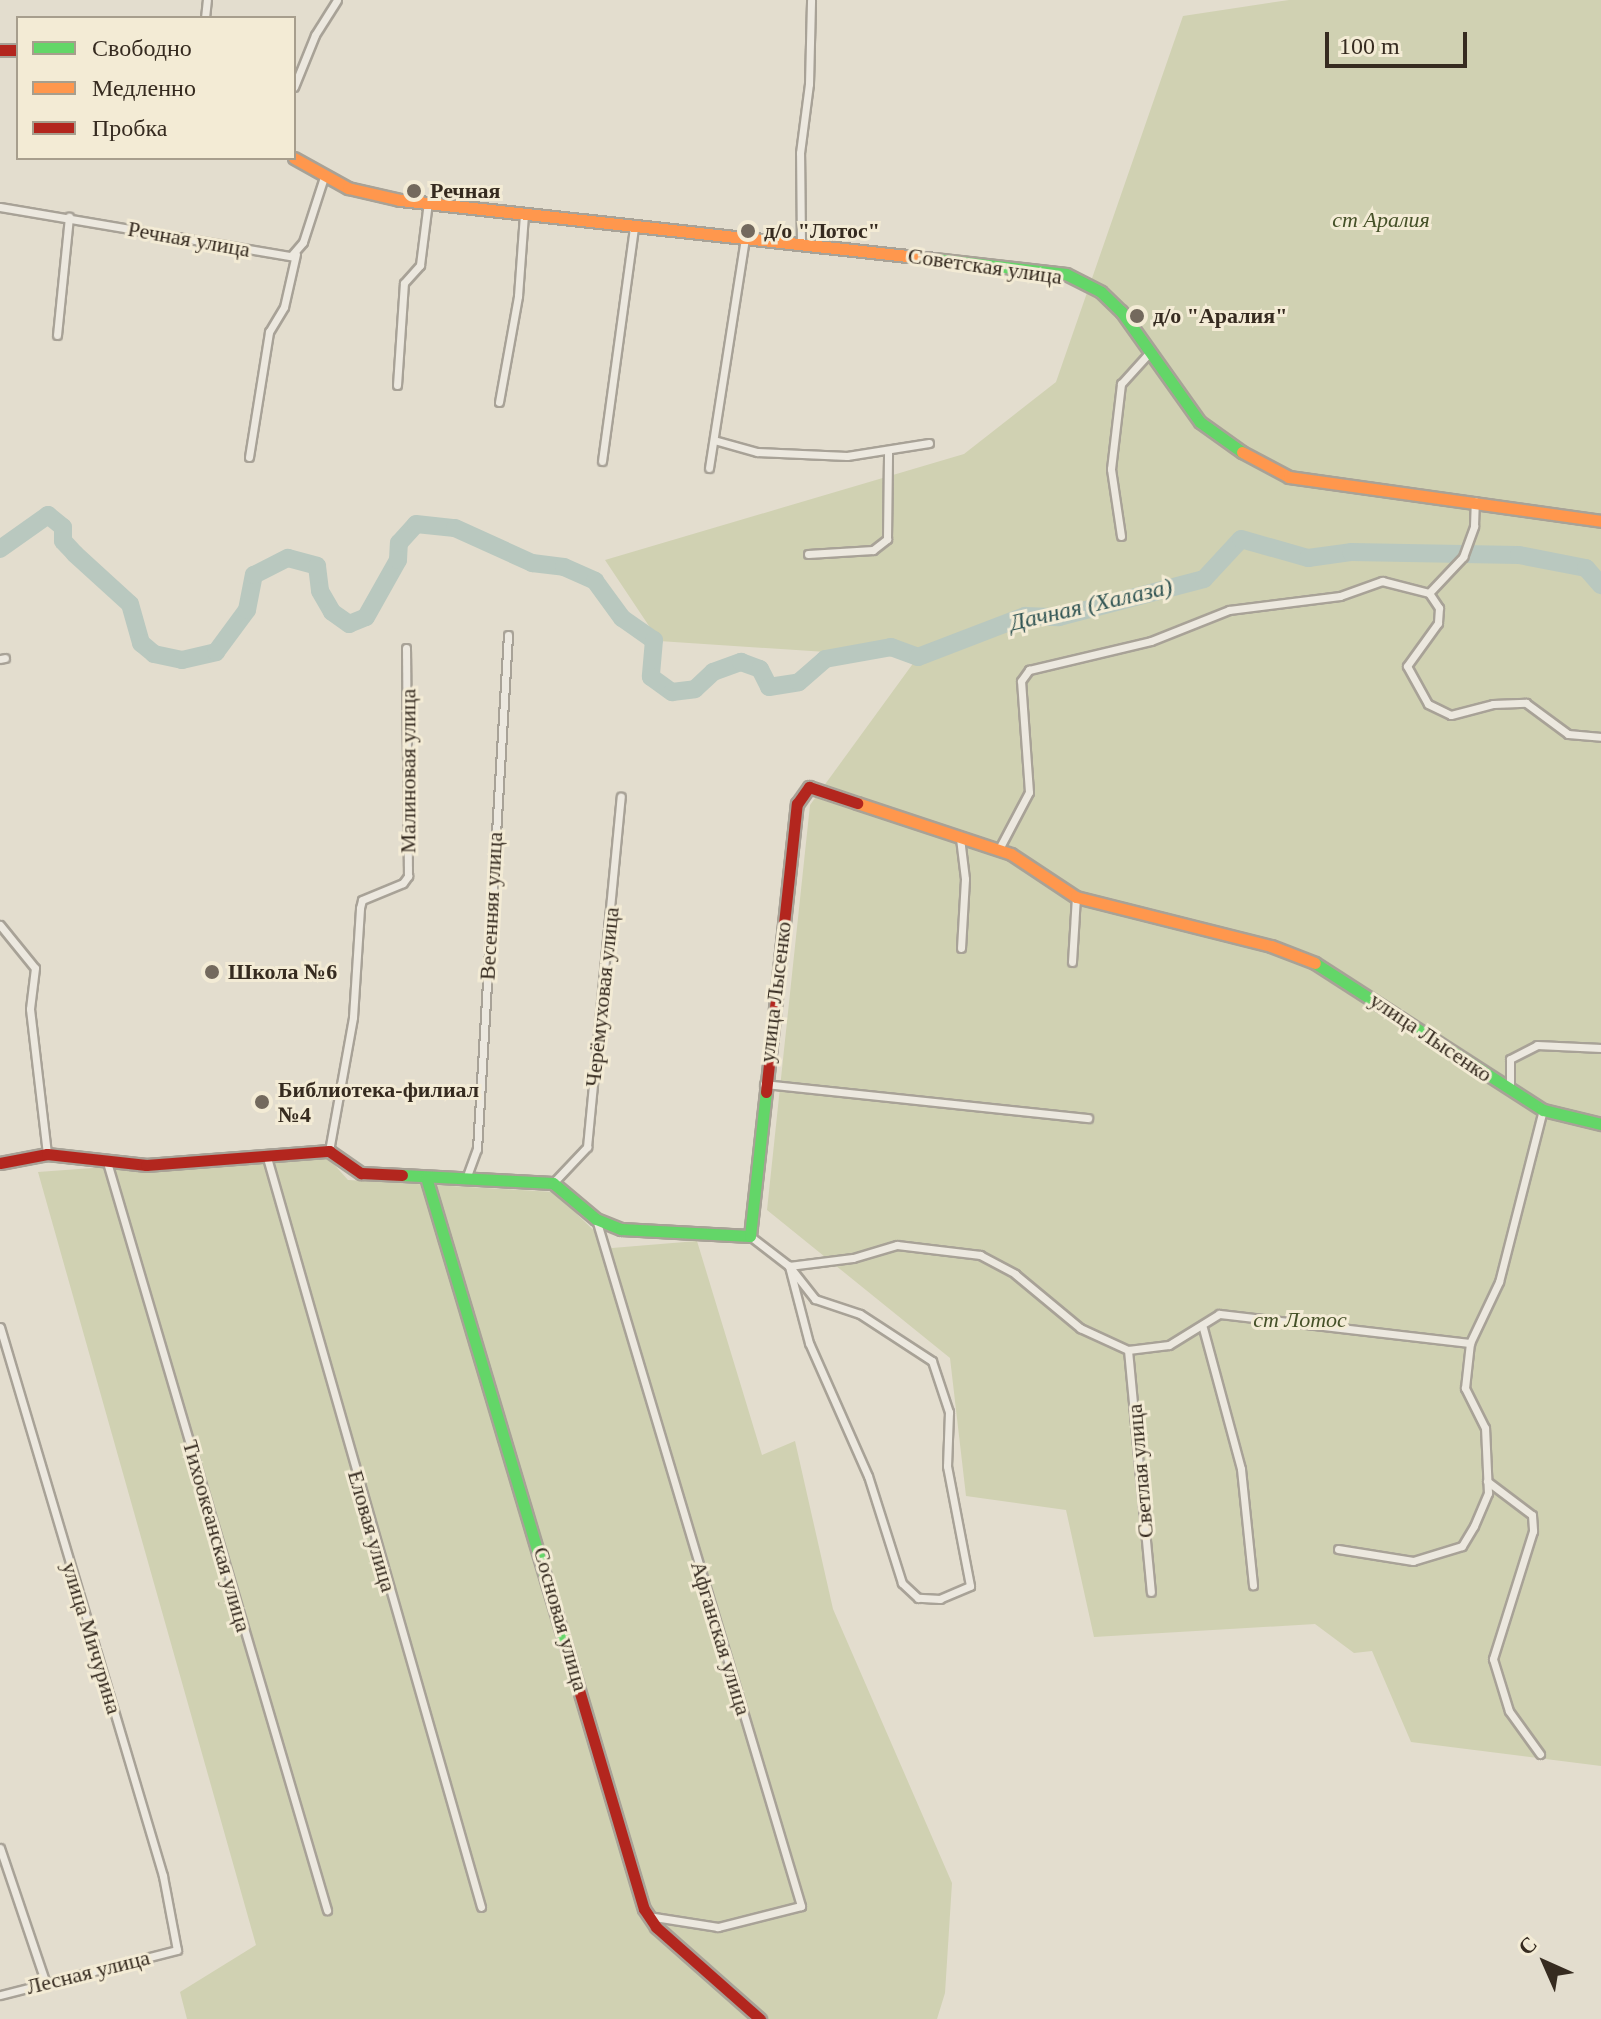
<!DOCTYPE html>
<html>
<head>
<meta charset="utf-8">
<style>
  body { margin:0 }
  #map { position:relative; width:1601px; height:2019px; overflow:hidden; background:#e3ddce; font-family:Georgia,serif }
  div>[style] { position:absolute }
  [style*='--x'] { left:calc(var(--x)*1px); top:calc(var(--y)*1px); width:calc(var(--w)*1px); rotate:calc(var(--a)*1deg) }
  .green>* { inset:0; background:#d0d1b2 }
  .river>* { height:18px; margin:-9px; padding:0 9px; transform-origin:9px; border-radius:9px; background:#b9c8bf }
  .roads { filter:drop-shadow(2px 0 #a8a297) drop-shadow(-2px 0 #a8a297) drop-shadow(0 2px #a8a297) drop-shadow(0 -2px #a8a297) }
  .street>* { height:7px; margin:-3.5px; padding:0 3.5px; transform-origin:3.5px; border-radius:3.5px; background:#ece8df }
  .fast>* { height:11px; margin:-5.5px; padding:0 5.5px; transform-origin:5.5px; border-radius:5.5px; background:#63d668 }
  .slow>* { height:11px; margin:-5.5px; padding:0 5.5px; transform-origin:5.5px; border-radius:5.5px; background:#ff974d }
  .jam>* { height:11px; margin:-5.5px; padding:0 5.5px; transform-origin:5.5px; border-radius:5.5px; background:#b3261e }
  .dots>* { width:22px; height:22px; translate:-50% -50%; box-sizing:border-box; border:4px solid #f3ebd5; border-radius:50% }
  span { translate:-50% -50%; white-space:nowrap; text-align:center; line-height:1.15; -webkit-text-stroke:6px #f3ebd5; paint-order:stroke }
  .poi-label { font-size:22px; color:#362b20; font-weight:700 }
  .left { translate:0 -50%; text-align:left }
  .park-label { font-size:22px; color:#455128; font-style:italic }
  .street-label { font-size:22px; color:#362b20 }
  .water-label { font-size:24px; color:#305453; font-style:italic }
  .legend { position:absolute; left:16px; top:16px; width:280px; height:144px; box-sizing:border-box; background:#f3ebd5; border:2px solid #a79e8d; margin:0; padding:10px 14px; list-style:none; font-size:24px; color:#362b20 }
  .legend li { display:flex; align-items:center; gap:16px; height:40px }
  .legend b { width:40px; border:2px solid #a79e8d }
  .north { position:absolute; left:1505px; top:1923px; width:80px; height:80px; -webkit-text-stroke:6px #f3ebd5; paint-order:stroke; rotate:315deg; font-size:22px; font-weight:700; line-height:32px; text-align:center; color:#362b20 }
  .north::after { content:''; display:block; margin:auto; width:28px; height:36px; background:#362b20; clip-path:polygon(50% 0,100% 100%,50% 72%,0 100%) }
  .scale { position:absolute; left:1325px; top:32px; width:142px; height:36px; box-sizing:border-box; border:4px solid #362b20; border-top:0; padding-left:10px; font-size:24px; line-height:28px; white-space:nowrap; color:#362b20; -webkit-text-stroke:6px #f3ebd5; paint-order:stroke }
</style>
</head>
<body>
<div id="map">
  <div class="green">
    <i style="clip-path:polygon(1289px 0,1601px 0,1601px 1766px,1411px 1742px,1372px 1651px,1354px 1653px,1315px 1624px,1094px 1637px,1066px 1510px,966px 1496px,950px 1358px,767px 1210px,810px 805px,917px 658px,659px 641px,605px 560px,964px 454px,1056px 382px,1183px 16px)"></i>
    <i style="clip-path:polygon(322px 1151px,348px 1180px,554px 1192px,612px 1248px,697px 1241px,762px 1455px,795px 1441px,833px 1609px,952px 1883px,945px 1993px,937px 2019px,187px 2019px,180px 1992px,256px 1945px,38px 1172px)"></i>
  </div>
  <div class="river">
    <i style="--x:0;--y:549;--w:59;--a:-35.3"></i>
    <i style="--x:48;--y:515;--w:19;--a:39"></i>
    <i style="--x:63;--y:527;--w:14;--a:90"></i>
    <i style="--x:63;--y:541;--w:18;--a:47"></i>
    <i style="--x:75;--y:554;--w:74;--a:42.3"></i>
    <i style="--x:130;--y:604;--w:41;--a:74.2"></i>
    <i style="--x:141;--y:643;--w:17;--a:40"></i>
    <i style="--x:154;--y:654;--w:29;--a:12"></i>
    <i style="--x:182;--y:660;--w:35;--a:-13"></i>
    <i style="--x:216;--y:652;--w:52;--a:-53.6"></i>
    <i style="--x:247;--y:610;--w:36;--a:-79"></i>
    <i style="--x:254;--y:575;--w:38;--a:-27"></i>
    <i style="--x:288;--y:558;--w:30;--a:15"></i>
    <i style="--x:317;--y:566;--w:25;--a:83"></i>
    <i style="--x:320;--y:591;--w:24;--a:60"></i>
    <i style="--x:332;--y:612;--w:21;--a:35"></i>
    <i style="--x:349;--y:624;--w:18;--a:-22"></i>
    <i style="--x:366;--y:617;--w:65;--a:-60.7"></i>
    <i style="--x:398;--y:560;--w:17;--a:-87"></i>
    <i style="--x:399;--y:543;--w:25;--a:-48"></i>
    <i style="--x:416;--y:524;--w:39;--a:6"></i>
    <i style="--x:455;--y:528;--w:85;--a:24.4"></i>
    <i style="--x:532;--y:563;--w:32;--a:7"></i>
    <i style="--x:564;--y:567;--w:34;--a:24"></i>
    <i style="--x:595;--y:581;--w:46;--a:53.9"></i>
    <i style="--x:622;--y:618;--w:39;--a:35"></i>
    <i style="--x:654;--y:640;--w:37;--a:95"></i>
    <i style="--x:651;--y:677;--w:26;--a:36"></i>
    <i style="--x:672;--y:692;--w:23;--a:-7"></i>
    <i style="--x:695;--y:689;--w:25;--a:-43"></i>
    <i style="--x:713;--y:672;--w:30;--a:-20"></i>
    <i style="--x:741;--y:662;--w:20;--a:20"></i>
    <i style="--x:760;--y:669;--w:20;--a:63"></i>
    <i style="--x:769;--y:687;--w:30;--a:-9"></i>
    <i style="--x:799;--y:682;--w:35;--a:-41"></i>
    <i style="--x:825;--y:659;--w:67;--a:-10.3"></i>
    <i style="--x:891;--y:647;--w:29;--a:20"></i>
    <i style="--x:918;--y:657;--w:115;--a:-21"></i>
    <i style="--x:1025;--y:616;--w:34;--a:2"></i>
    <i style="--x:1059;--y:617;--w:150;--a:-14.7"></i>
    <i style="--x:1204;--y:579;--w:54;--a:-47.2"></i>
    <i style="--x:1241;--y:539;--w:70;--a:15.8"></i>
    <i style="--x:1308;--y:558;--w:43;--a:-7.9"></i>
    <i style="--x:1351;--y:552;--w:168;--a:1"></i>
    <i style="--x:1519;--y:555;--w:68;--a:11"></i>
    <i style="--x:1586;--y:568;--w:23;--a:49"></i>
  </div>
  <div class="roads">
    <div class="street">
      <i style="--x:205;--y:18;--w:18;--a:-84"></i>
      <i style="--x:294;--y:87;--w:56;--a:-68"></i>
      <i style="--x:315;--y:35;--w:41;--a:-57.8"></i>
      <i style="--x:0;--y:207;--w:295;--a:9.6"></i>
      <i style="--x:291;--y:256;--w:18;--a:-49"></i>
      <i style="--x:303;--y:242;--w:68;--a:-72.1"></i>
      <i style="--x:801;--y:243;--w:90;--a:-90.6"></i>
      <i style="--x:800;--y:153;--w:70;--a:-82.6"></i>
      <i style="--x:809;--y:84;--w:84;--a:-88.6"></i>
      <i style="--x:57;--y:335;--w:119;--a:-84.2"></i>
      <i style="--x:397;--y:385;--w:102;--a:-86.1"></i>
      <i style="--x:404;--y:283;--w:24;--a:-48"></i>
      <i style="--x:420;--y:265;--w:64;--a:-82.8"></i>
      <i style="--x:499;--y:402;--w:108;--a:-79.8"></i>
      <i style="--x:518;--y:296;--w:82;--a:-85.8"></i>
      <i style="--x:714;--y:440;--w:45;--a:15.6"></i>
      <i style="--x:757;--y:452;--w:90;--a:2.5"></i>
      <i style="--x:847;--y:456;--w:83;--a:-9"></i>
      <i style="--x:249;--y:457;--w:127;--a:-80.9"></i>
      <i style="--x:269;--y:332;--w:29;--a:-59"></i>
      <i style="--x:284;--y:307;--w:54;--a:-77.2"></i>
      <i style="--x:602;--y:461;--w:236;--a:-82.2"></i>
      <i style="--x:709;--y:468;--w:232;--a:-81.1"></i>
      <i style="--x:1121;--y:536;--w:68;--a:-98.5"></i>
      <i style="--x:1111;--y:469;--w:86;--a:-83.3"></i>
      <i style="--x:1121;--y:384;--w:42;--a:-47.9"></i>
      <i style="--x:808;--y:554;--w:65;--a:-3.5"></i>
      <i style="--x:873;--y:550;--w:18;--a:-38"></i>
      <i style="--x:887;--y:539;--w:86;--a:-89.3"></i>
      <i style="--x:1429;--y:593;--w:18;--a:56"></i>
      <i style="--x:1439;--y:608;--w:15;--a:94"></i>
      <i style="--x:1438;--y:623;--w:53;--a:125.8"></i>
      <i style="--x:1407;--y:666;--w:43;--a:61.1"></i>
      <i style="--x:1428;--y:704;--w:25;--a:26"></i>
      <i style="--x:1451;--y:715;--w:43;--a:-14.7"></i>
      <i style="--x:1493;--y:704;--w:33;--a:-2"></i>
      <i style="--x:1526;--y:703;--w:52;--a:36.4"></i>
      <i style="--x:1568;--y:734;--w:33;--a:5"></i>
      <i style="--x:0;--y:659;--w:5;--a:-11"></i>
      <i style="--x:960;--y:838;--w:41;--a:83"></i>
      <i style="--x:965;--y:879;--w:69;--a:93.3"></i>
      <i style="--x:999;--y:849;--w:64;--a:-62.2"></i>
      <i style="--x:1029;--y:792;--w:111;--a:-94.1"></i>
      <i style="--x:1021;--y:681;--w:14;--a:-54"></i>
      <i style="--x:1029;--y:670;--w:125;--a:-13.4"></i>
      <i style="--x:1151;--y:641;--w:84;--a:-21.7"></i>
      <i style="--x:1229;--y:610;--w:112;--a:-7.2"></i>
      <i style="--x:1340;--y:596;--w:45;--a:-19.7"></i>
      <i style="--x:1382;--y:581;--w:49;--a:14.3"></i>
      <i style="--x:1429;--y:593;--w:50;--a:-46.6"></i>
      <i style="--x:1463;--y:557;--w:33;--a:-70"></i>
      <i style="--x:1474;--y:526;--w:25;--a:-88"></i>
      <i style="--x:0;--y:925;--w:55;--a:50.9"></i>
      <i style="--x:35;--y:968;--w:41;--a:97"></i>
      <i style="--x:30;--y:1009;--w:146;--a:83.3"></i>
      <i style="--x:1072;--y:962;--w:65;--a:-86.5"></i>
      <i style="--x:764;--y:1084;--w:326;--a:6"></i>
      <i style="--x:1510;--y:1087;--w:28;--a:-90"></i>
      <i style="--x:1510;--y:1059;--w:30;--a:-27"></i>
      <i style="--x:1537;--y:1045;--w:64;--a:2.7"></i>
      <i style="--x:329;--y:1151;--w:136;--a:-79.8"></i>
      <i style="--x:353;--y:1017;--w:109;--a:-86.3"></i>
      <i style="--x:360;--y:908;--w:8;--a:-76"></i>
      <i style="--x:362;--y:900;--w:44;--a:-22.5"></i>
      <i style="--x:403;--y:883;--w:9;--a:-54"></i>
      <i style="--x:408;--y:876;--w:228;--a:-90.5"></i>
      <i style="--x:266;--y:1154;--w:783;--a:74.06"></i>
      <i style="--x:107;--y:1162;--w:780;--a:73.61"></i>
      <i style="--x:467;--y:1176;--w:29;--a:-70"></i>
      <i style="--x:477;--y:1149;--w:515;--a:-86.55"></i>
      <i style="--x:553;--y:1183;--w:50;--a:-46.6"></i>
      <i style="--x:587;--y:1147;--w:352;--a:-84.5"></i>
      <i style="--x:596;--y:1219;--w:717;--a:73.38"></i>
      <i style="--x:801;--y:1906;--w:86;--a:165.8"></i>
      <i style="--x:718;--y:1927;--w:71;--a:-171.1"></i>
      <i style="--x:750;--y:1236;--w:49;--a:37.6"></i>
      <i style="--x:789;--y:1266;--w:64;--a:-7.1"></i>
      <i style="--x:853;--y:1258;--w:46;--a:-16.5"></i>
      <i style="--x:897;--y:1245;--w:84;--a:6.9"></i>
      <i style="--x:980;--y:1255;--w:40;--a:28"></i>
      <i style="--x:1015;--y:1274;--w:85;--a:39.7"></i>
      <i style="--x:1080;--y:1328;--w:53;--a:24.6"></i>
      <i style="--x:1128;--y:1350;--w:41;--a:-7"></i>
      <i style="--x:1169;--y:1345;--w:59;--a:-31.8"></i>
      <i style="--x:1219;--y:1314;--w:253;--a:6.6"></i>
      <i style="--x:789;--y:1266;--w:42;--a:51.8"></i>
      <i style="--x:815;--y:1299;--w:47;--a:18.4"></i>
      <i style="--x:860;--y:1314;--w:86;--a:33.1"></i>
      <i style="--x:932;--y:1361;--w:54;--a:71.6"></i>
      <i style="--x:949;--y:1412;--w:54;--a:92.1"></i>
      <i style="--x:947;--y:1466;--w:122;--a:79.1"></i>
      <i style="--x:970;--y:1586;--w:33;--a:157"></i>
      <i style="--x:940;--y:1599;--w:22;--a:-177"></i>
      <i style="--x:918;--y:1598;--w:22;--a:-137"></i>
      <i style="--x:902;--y:1583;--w:112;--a:-107.6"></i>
      <i style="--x:868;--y:1476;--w:145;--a:-113.9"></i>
      <i style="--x:809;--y:1343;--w:80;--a:-104.6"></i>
      <i style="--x:0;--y:1327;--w:573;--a:73.46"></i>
      <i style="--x:163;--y:1876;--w:75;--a:79.3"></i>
      <i style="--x:177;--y:1950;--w:183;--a:165.7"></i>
      <i style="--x:1203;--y:1328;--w:146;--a:74.9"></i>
      <i style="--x:1241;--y:1469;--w:117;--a:84.1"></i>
      <i style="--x:1128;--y:1350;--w:243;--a:84.6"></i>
      <i style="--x:1487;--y:1481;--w:56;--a:37.1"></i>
      <i style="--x:1532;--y:1515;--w:16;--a:86"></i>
      <i style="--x:1533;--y:1531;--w:134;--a:107.4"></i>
      <i style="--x:1493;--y:1659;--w:54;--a:72.9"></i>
      <i style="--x:1509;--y:1711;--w:53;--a:54.2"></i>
      <i style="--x:1338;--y:1549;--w:76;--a:9.1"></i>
      <i style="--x:1413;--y:1561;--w:51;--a:-17"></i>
      <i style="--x:1462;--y:1546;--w:23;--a:-59"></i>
      <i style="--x:1474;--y:1526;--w:36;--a:-67"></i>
      <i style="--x:1488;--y:1493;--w:65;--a:-92.6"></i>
      <i style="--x:1485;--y:1428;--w:45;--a:-116.6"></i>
      <i style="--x:1465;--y:1388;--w:45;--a:-83.7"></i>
      <i style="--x:1470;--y:1343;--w:68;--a:-64.6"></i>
      <i style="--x:1499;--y:1282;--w:178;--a:-75.7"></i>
      <i style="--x:0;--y:1848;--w:140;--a:71.3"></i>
    </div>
    <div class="fast">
      <i style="--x:934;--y:259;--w:133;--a:6.5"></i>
      <i style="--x:1066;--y:274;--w:39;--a:27"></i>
      <i style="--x:1101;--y:292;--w:28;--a:44"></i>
      <i style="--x:1121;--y:311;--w:136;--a:54.6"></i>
      <i style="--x:1200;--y:422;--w:52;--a:35.5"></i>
      <i style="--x:1315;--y:963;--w:271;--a:32.8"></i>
      <i style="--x:1543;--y:1110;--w:60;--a:13.6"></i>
      <i style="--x:402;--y:1175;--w:151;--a:3"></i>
      <i style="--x:553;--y:1183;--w:56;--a:39.9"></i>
      <i style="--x:596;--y:1219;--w:27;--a:22"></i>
      <i style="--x:621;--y:1229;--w:129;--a:3.1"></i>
      <i style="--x:750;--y:1236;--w:145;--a:-83.7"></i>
      <i style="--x:426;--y:1177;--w:489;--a:73.4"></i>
    </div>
    <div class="slow">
      <i style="--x:294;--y:158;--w:62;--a:29.1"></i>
      <i style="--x:348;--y:188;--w:53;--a:13"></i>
      <i style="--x:400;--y:200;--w:537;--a:6.3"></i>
      <i style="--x:1242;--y:452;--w:53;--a:28"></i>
      <i style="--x:1289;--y:477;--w:315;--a:8"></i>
      <i style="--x:857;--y:803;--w:162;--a:18.3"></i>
      <i style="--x:1011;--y:854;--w:78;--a:33.5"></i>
      <i style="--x:1076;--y:897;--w:201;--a:14.1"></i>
      <i style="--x:1271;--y:946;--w:47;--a:21.1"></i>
    </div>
    <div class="jam">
      <i style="--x:0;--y:50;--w:18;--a:0"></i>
      <i style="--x:766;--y:1092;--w:290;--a:-83.9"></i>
      <i style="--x:797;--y:804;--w:21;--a:-55"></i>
      <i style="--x:809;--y:787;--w:51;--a:18.4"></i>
      <i style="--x:0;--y:1163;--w:48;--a:-10.8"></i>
      <i style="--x:47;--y:1154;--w:100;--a:6.3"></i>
      <i style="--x:146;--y:1165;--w:184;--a:-4.4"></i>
      <i style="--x:329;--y:1151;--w:39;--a:35"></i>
      <i style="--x:361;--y:1173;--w:41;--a:2.8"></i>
      <i style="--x:566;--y:1646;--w:274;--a:73.5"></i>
      <i style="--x:644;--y:1909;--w:22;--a:56"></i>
      <i style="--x:656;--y:1927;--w:139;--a:41.5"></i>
    </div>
  </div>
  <div class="dots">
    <i style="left:414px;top:191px;background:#73695d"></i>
    <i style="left:748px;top:231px;background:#73695d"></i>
    <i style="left:1137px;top:316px;background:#73695d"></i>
    <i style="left:212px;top:972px;background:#73695d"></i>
    <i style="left:262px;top:1102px;background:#73695d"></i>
  </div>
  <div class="poi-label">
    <span class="left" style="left:430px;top:191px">Речная</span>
    <span class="left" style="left:764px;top:231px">д/о "Лотос"</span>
    <span class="left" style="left:1153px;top:316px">д/о "Аралия"</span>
    <span class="left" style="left:228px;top:972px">Школа №6</span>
    <span class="left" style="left:278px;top:1102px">Библиотека-филиал<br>№4</span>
  </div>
  <div class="park-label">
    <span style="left:1381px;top:220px">ст Аралия</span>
    <span style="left:1300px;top:1320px">ст Лотос</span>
  </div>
  <div class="street-label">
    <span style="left:189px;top:239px;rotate:10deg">Речная улица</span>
    <span style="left:985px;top:266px;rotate:8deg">Советская улица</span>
    <span style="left:408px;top:771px;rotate:-90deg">Малиновая улица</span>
    <span style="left:491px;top:906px;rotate:-87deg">Весенняя улица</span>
    <span style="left:775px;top:992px;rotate:-83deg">улица Лысенко</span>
    <span style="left:602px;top:997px;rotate:-84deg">Черёмуховая улица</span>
    <span style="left:1431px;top:1037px;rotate:34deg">улица Лысенко</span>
    <span style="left:1140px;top:1471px;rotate:-95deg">Светлая улица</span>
    <span style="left:372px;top:1531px;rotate:74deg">Еловая улица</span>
    <span style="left:217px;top:1536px;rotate:74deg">Тихоокеанская улица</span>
    <span style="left:561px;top:1619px;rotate:74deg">Сосновая улица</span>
    <span style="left:92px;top:1638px;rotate:73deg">улица Мичурина</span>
    <span style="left:721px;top:1638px;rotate:73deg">Афганская улица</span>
    <span style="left:88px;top:1972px;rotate:-14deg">Лесная улица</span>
  </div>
  <div class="water-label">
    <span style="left:1091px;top:605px;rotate:-13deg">Дачная (Халаза)</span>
  </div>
  <ul class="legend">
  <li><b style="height:10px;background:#63d668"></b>Свободно</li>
  <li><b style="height:10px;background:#ff974d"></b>Медленно</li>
  <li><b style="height:10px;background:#b3261e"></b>Пробка</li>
  </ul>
  <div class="north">С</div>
  <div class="scale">100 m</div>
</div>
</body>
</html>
